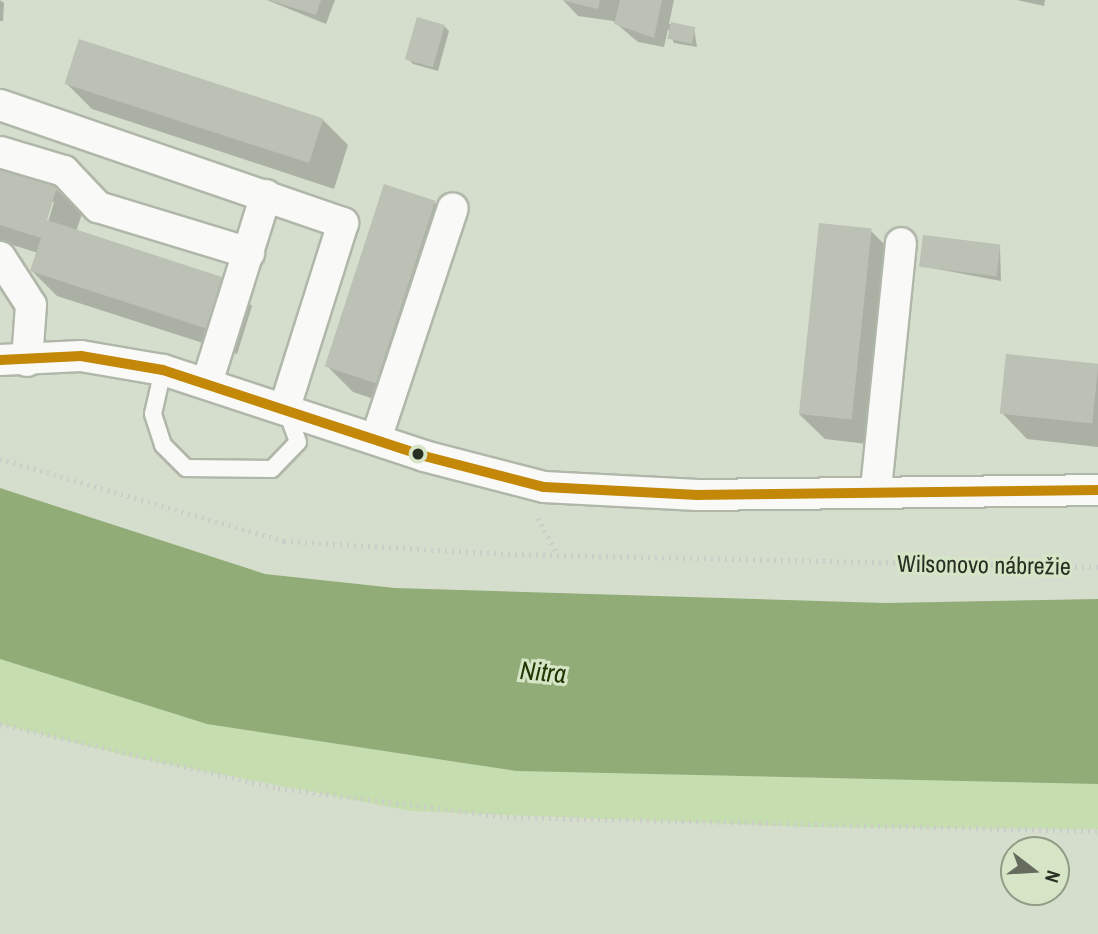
<!DOCTYPE html>
<html>
<head>
<meta charset="utf-8">
<style>
  body { margin:0 }
  #map { position:relative; width:1098px; height:934px; overflow:hidden; background:#d5decd; font-family:"Archivo Narrow",sans-serif }
  div>[style] { position:absolute }
  [style*='--x'] { left:calc(var(--x)*1px); top:calc(var(--y)*1px); width:calc(var(--w)*1px); rotate:calc(var(--a)*1deg) }
  .green>* { inset:0; background:#c6ddaf }
  .water>* { inset:0; background:#92ac78 }
  .shadow>* { inset:0; background:#0003 }
  .building>* { inset:0; background:#bbc1b4; transform-origin:0 0 }
  .path>* { height:4.5px; margin-top:-2.25px; transform-origin:0; background:repeating-linear-gradient(90deg,#cbcdc9 0 2px,transparent 0 7px) }
  .roads { filter:drop-shadow(2px 0 #b0b7a9) drop-shadow(-2px 0 #b0b7a9) drop-shadow(0 2px #b0b7a9) drop-shadow(0 -2px #b0b7a9) }
  .lane>* { height:16px; margin:-8px; padding:0 8px; transform-origin:8px; border-radius:8px; background:#f9faf8 }
  .street>* { height:30px; margin:-15px; padding:0 15px; transform-origin:15px; border-radius:15px; background:#f9faf8 }
  .bus-1>* { height:10px; margin:-5px; padding:0 5px; transform-origin:5px; border-radius:5px; background:#c38808 }
  .dots>* { width:19px; height:19px; translate:-50% -50%; box-sizing:border-box; border:4px solid #d5e5c6; border-radius:50% }
  span { translate:-50% -50%; white-space:nowrap; text-align:center; line-height:1.15; -webkit-text-stroke:6px #d5e5c6; paint-order:stroke }
  .street-label { font-size:24px; color:#282e22 }
  .water-label { font-size:26px; color:#213602; font-style:italic }
  .north { position:absolute; left:1000px; top:836px; width:70px; height:70px; box-sizing:border-box; background:#d5e5c6; border:2px solid #909c84; border-radius:50%; rotate:107deg; font-size:19px; font-weight:700; line-height:28px; text-align:center; color:#282e22 }
  .north::after { content:''; display:block; margin:auto; width:24px; height:32px; background:#656c5e; clip-path:polygon(50% 0,100% 100%,50% 72%,0 100%) }
</style>
</head>
<body>
<div id="map">
  <div class="green">
    <i style="clip-path:polygon(0 659px,207px 724px,516px 771px,1098px 784px,1098px 829px,807px 827px,411px 811px,136px 758px,0 724px)"></i>
  </div>
  <div class="water">
    <i style="clip-path:polygon(0 488px,265px 574px,395px 588px,885px 603px,1098px 599px,1098px 784px,516px 771px,207px 724px,0 659px)"></i>
  </div>
  <div class="shadow">
    <i style="clip-path:polygon(0 0,4px 3px,3px 21px,0 21px)"></i>
    <i style="clip-path:polygon(267px 0,335px 0,326px 24px)"></i>
    <i style="clip-path:polygon(563px 0,674px 0,669px 24px,694px 28px,697px 47px,674px 43px,668px 29px,664px 47px,638px 42px,613px 21px,578px 16px)"></i>
    <i style="clip-path:polygon(1017px 0,1045px 0,1044px 6px)"></i>
    <i style="clip-path:polygon(444px 26px,449px 31px,438px 71px,413px 64px,408px 59px)"></i>
    <i style="clip-path:polygon(67px 84px,323px 120px,348px 145px,334px 189px,92px 109px)"></i>
    <i style="clip-path:polygon(evenodd,0 171px,56px 189px,82px 214px,76px 232px,227px 281px,252px 306px,237px 354px,57px 296px,32px 271px,38px 253px,0 241px,0 171px,51px 202px,54px 202px,46px 229px,42px 228px,51px 202px)"></i>
    <i style="clip-path:polygon(434px 202px,460px 228px,401px 408px,353px 392px,327px 366px)"></i>
    <i style="clip-path:polygon(871px 231px,896px 256px,876px 445px,825px 439px,799px 414px)"></i>
    <i style="clip-path:polygon(1000px 246px,1001px 281px,921px 266px)"></i>
    <i style="clip-path:polygon(1098px 366px,1098px 447px,1027px 439px,1002px 413px)"></i>
  </div>
  <div class="building">
    <i style="clip-path:polygon(269px 0,321px 0,316px 15px)"></i>
    <i style="clip-path:polygon(561px 0,600px 0,598px 9px)"></i>
    <i style="clip-path:polygon(620px 0,662px 0,654px 38px,614px 24px)"></i>
    <i style="left:417px;top:17px;width:29px;height:44px;rotate:16deg"></i>
    <i style="left:671px;top:22px;width:25px;height:17px;rotate:12deg"></i>
    <i style="left:79px;top:39px;width:257px;height:47px;rotate:18deg"></i>
    <i style="clip-path:polygon(0 169px,57px 187px,47px 220px,228px 279px,211px 330px,30px 271px,41px 238px,0 225px)"></i>
    <i style="left:384px;top:184px;width:54px;height:192px;rotate:18deg"></i>
    <i style="left:819px;top:223px;width:53px;height:192px;rotate:6deg"></i>
    <i style="left:923px;top:235px;width:78px;height:32px;rotate:7deg"></i>
    <i style="left:1006px;top:354px;width:93px;height:60px;rotate:6deg"></i>
  </div>
  <div class="path">
    <i style="--x:0;--y:459;--w:296;--a:16.1"></i>
    <i style="--x:284;--y:541;--w:224;--a:3.3"></i>
    <i style="--x:508;--y:554;--w:590;--a:1.26"></i>
    <i style="--x:538;--y:518;--w:40;--a:62"></i>
    <i style="--x:0;--y:724;--w:285;--a:13"></i>
    <i style="--x:278;--y:788;--w:231;--a:7.2"></i>
    <i style="--x:507;--y:817;--w:591;--a:1.36"></i>
  </div>
  <div class="roads">
    <div class="lane">
      <i style="--x:163;--y:370;--w:45;--a:102.8"></i>
      <i style="--x:153;--y:414;--w:33;--a:72"></i>
      <i style="--x:163;--y:445;--w:33;--a:45"></i>
      <i style="--x:186;--y:468;--w:86;--a:0.7"></i>
      <i style="--x:272;--y:469;--w:37;--a:-46"></i>
      <i style="--x:298;--y:442;--w:35;--a:-110"></i>
    </div>
    <div class="street">
      <i style="--x:0;--y:105;--w:363;--a:19"></i>
      <i style="--x:343;--y:223;--w:193;--a:107.5"></i>
      <i style="--x:0;--y:152;--w:67;--a:16.5"></i>
      <i style="--x:64;--y:171;--w:50;--a:46.6"></i>
      <i style="--x:98;--y:207;--w:158;--a:16.9"></i>
      <i style="--x:0;--y:257;--w:57;--a:57.1"></i>
      <i style="--x:31;--y:305;--w:56;--a:94.1"></i>
      <i style="--x:0;--y:360;--w:81;--a:-2.8"></i>
      <i style="--x:81;--y:356;--w:83;--a:9.7"></i>
      <i style="--x:163;--y:370;--w:275;--a:18.2"></i>
      <i style="--x:424;--y:456;--w:124;--a:14.5"></i>
      <i style="--x:544;--y:487;--w:154;--a:3"></i>
      <i style="--x:698;--y:495;--w:400;--a:-0.7"></i>
      <i style="--x:207;--y:383;--w:197;--a:-72.6"></i>
      <i style="--x:376;--y:439;--w:243;--a:-71.6"></i>
      <i style="--x:876;--y:489;--w:247;--a:-84.2"></i>
    </div>
  </div>
  <div class="bus-1">
    <i style="--x:0;--y:360;--w:81;--a:-2.8"></i>
    <i style="--x:81;--y:356;--w:83;--a:9.7"></i>
    <i style="--x:163;--y:370;--w:275;--a:18.2"></i>
    <i style="--x:424;--y:456;--w:124;--a:14.5"></i>
    <i style="--x:544;--y:487;--w:154;--a:3"></i>
    <i style="--x:698;--y:495;--w:400;--a:-0.7"></i>
  </div>
  <div class="dots">
    <i style="left:418px;top:454px;background:#282e22"></i>
  </div>
  <div class="street-label">
    <span style="left:984px;top:565px;rotate:1deg">Wilsonovo nábrežie</span>
  </div>
  <div class="water-label">
    <span style="left:543px;top:672px;rotate:5deg">Nitra</span>
  </div>
  <div class="north">N</div>
</div>
</body>
</html>
